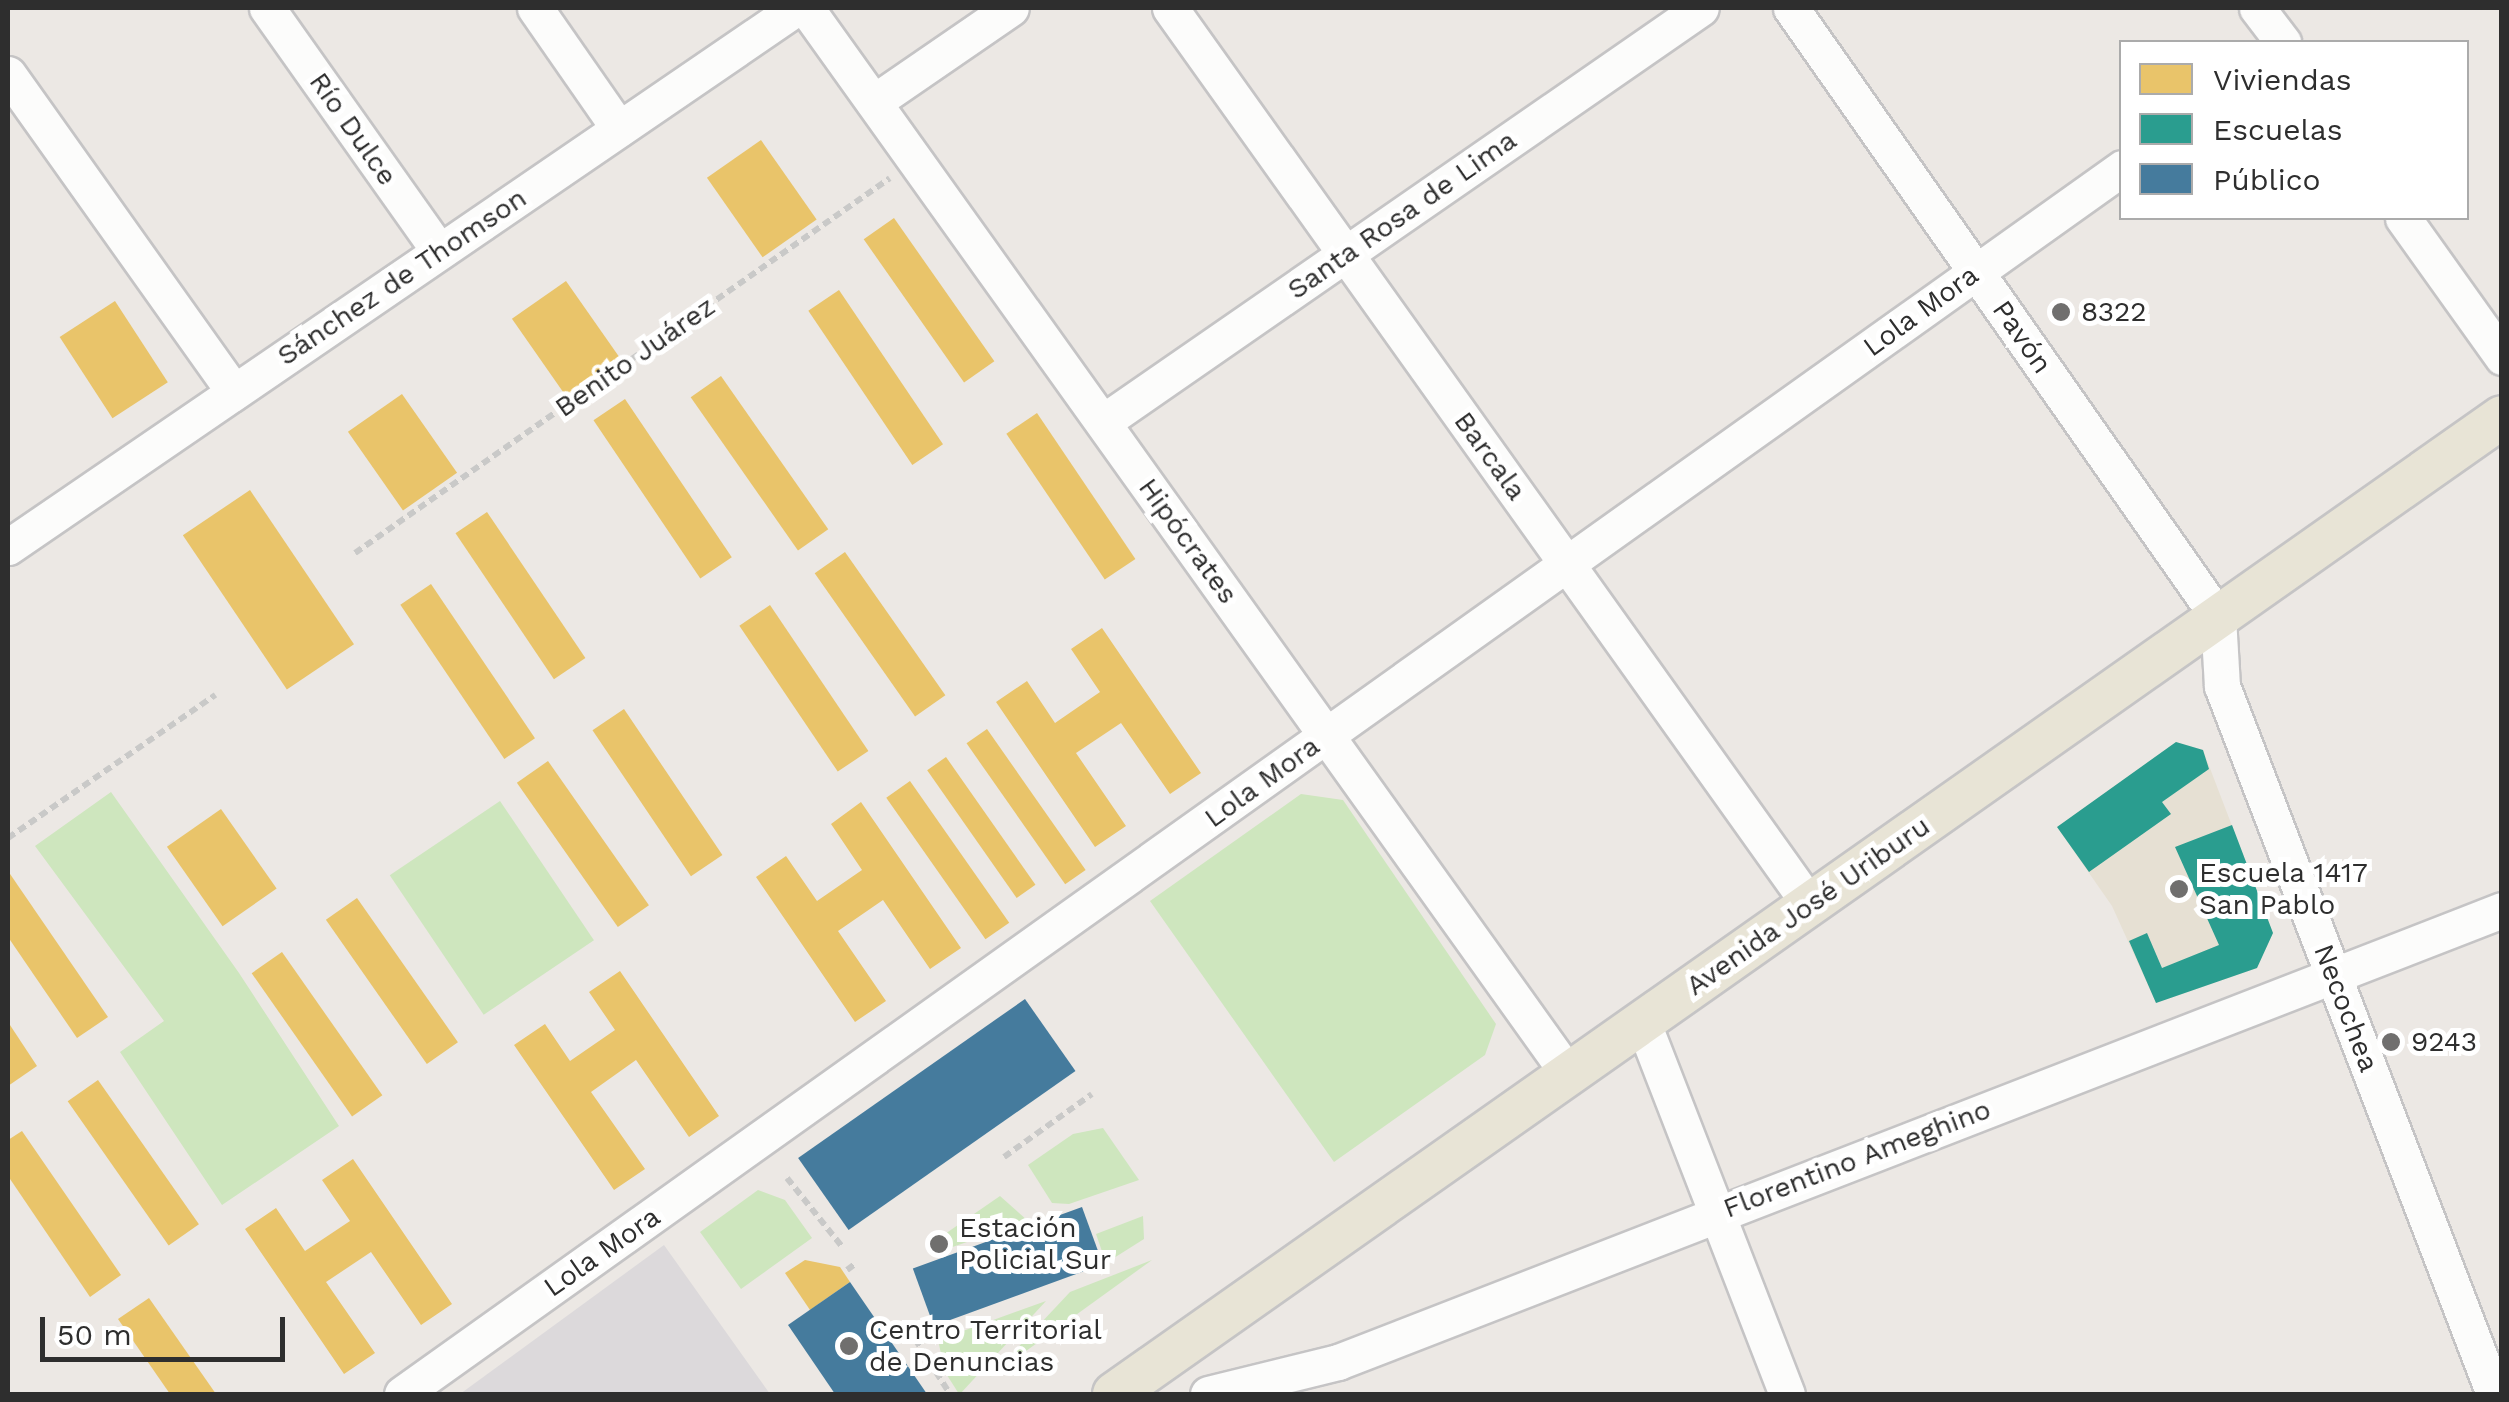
<!DOCTYPE html>
<html>
<head>
<meta charset="utf-8">
<style>
  body { margin:0 }
  #map { position:relative; width:2509px; height:1402px; overflow:hidden; background:#ece8e4; font-family:"Work Sans",sans-serif }
  div>[style] { position:absolute }
  [style*='--x'] { left:calc(var(--x)*1px); top:calc(var(--y)*1px); width:calc(var(--w)*1px); rotate:calc(var(--a)*1deg) }
  .industrial>* { inset:0; background:#dcd9db }
  .education>* { inset:0; background:#e6e0d3 }
  .green>* { inset:0; background:#cee6be; transform-origin:0 0 }
  .homes>* { inset:0; background:#e9c46a; transform-origin:0 0 }
  .schools>* { inset:0; background:#2a9d8f }
  .public>* { inset:0; background:#457b9d; transform-origin:0 0 }
  .path>* { height:6px; margin-top:-3px; transform-origin:0; background:repeating-linear-gradient(90deg,#c9c9c8 0 8px,transparent 0 13px) }
  .roads { filter:drop-shadow(2px 0 #c5c4c5) drop-shadow(-2px 0 #c5c4c5) drop-shadow(0 2px #c5c4c5) drop-shadow(0 -2px #c5c4c5) }
  .minor>* { height:35px; margin:-17.5px; padding:0 17.5px; transform-origin:17.5px; border-radius:17.5px; background:#fcfcfb }
  .major>* { height:42px; margin:-21px; padding:0 21px; transform-origin:21px; border-radius:21px; background:#e8e4d6 }
  .dots>* { width:28px; height:28px; translate:-50% -50%; box-sizing:border-box; border:5px solid #fff; border-radius:50% }
  span { translate:-50% -50%; white-space:nowrap; text-align:center; line-height:1.15; -webkit-text-stroke:10px #fff; paint-order:stroke }
  .street-label { font-size:28px; color:#2e2e2e }
  .poi-label { font-size:28px; color:#2e2e2e }
  .left { translate:0 -50%; text-align:left }
  .frame { position:absolute; inset:0; border:10px solid #2e2e2e; pointer-events:none }
  .legend { position:absolute; left:2119px; top:40px; width:350px; height:180px; box-sizing:border-box; background:#fff; border:2px solid #ababab; margin:0; padding:12px 18px; list-style:none; font-size:30px; color:#2e2e2e }
  .legend li { display:flex; align-items:center; gap:20px; height:50px }
  .legend b { width:50px; border:2px solid #ababab }
  .scale { position:absolute; left:40px; top:1317px; width:245px; height:45px; box-sizing:border-box; border:5px solid #2e2e2e; border-top:0; padding-left:12px; font-size:30px; line-height:35px; white-space:nowrap; color:#2e2e2e; -webkit-text-stroke:8px #fff; paint-order:stroke }
</style>
</head>
<body>
<div id="map">
  <div class="industrial">
    <i style="clip-path:polygon(664px 1245px,770px 1394px,460px 1394px)"></i>
  </div>
  <div class="education">
    <i style="clip-path:polygon(2176px 742px,2203px 750px,2273px 933px,2257px 968px,2156px 1003px,2112px 906px,2057px 827px)"></i>
  </div>
  <div class="green">
    <i style="clip-path:polygon(111px 792px,239px 973px,339px 1126px,222px 1205px,120px 1052px,164px 1021px,35px 846px)"></i>
    <i style="clip-path:polygon(1301px 794px,1343px 800px,1496px 1024px,1485px 1055px,1334px 1162px,1150px 901px)"></i>
    <i style="left:500px;top:801px;width:168px;height:133px;rotate:56deg"></i>
    <i style="clip-path:polygon(1103px 1128px,1139px 1180px,1069px 1204px,1052px 1203px,1028px 1165px,1073px 1134px)"></i>
    <i style="clip-path:polygon(758px 1190px,785px 1200px,812px 1238px,741px 1289px,700px 1232px)"></i>
    <i style="clip-path:polygon(1000px 1196px,1028px 1221px,932px 1254px,929px 1245px)"></i>
    <i style="clip-path:polygon(1143px 1216px,1144px 1239px,1106px 1263px,1096px 1234px)"></i>
    <i style="clip-path:polygon(1152px 1260px,990px 1377px,1070px 1292px)"></i>
    <i style="clip-path:polygon(1046px 1301px,960px 1394px,959px 1394px,945px 1372px,938px 1340px)"></i>
  </div>
  <div class="homes">
    <i style="left:761px;top:140px;width:97px;height:66px;rotate:55deg"></i>
    <i style="left:894px;top:218px;width:175px;height:37px;rotate:55deg"></i>
    <i style="left:566px;top:281px;width:98px;height:66px;rotate:55deg"></i>
    <i style="left:839px;top:290px;width:186px;height:37px;rotate:56deg"></i>
    <i style="left:115px;top:301px;width:97px;height:66px;rotate:57deg"></i>
    <i style="left:721px;top:376px;width:187px;height:37px;rotate:55deg"></i>
    <i style="left:402px;top:394px;width:96px;height:66px;rotate:55deg"></i>
    <i style="left:625px;top:399px;width:191px;height:38px;rotate:56deg"></i>
    <i style="left:1037px;top:413px;width:176px;height:37px;rotate:56deg"></i>
    <i style="left:250px;top:490px;width:186px;height:81px;rotate:56deg"></i>
    <i style="left:487px;top:512px;width:176px;height:38px;rotate:56deg"></i>
    <i style="left:845px;top:552px;width:175px;height:37px;rotate:55deg"></i>
    <i style="left:431px;top:584px;width:186px;height:37px;rotate:56deg"></i>
    <i style="left:770px;top:605px;width:176px;height:37px;rotate:56deg"></i>
    <i style="clip-path:polygon(1102px 628px,1201px 773px,1170px 794px,1121px 723px,1076px 753px,1126px 826px,1095px 847px,996px 702px,1027px 681px,1055px 723px,1100px 692px,1071px 649px)"></i>
    <i style="left:624px;top:709px;width:176px;height:38px;rotate:56deg"></i>
    <i style="left:987px;top:729px;width:172px;height:25px;rotate:55deg"></i>
    <i style="left:946px;top:757px;width:156px;height:23px;rotate:55deg"></i>
    <i style="left:548px;top:761px;width:176px;height:38px;rotate:55deg"></i>
    <i style="left:910px;top:781px;width:173px;height:29px;rotate:55deg"></i>
    <i style="clip-path:polygon(861px 802px,961px 948px,930px 969px,883px 900px,838px 931px,886px 1001px,855px 1022px,756px 877px,786px 856px,817px 901px,862px 870px,831px 824px)"></i>
    <i style="left:221px;top:809px;width:97px;height:66px;rotate:55deg"></i>
    <i style="clip-path:polygon(8px 871px,108px 1017px,77px 1038px,8px 937px)"></i>
    <i style="left:357px;top:898px;width:176px;height:38px;rotate:55deg"></i>
    <i style="left:282px;top:952px;width:175px;height:37px;rotate:55deg"></i>
    <i style="clip-path:polygon(620px 971px,719px 1116px,689px 1137px,636px 1060px,591px 1092px,645px 1169px,614px 1190px,514px 1045px,545px 1024px,570px 1061px,615px 1030px,589px 992px)"></i>
    <i style="clip-path:polygon(8px 1022px,37px 1066px,8px 1086px)"></i>
    <i style="left:98px;top:1080px;width:176px;height:37px;rotate:55deg"></i>
    <i style="clip-path:polygon(22px 1131px,121px 1275px,90px 1297px,8px 1176px,8px 1140px)"></i>
    <i style="clip-path:polygon(353px 1159px,452px 1304px,421px 1325px,371px 1252px,326px 1282px,375px 1353px,344px 1374px,245px 1229px,276px 1208px,305px 1251px,350px 1221px,322px 1180px)"></i>
    <i style="clip-path:polygon(805px 1260px,840px 1267px,850px 1282px,810px 1310px,785px 1273px)"></i>
    <i style="clip-path:polygon(149px 1298px,216px 1394px,170px 1394px,118px 1319px)"></i>
  </div>
  <div class="schools">
    <i style="clip-path:polygon(2176px 742px,2203px 750px,2209px 769px,2162px 802px,2171px 814px,2089px 872px,2057px 827px)"></i>
    <i style="clip-path:polygon(2232px 825px,2273px 933px,2257px 968px,2156px 1003px,2129px 941px,2147px 933px,2162px 968px,2219px 945px,2175px 847px)"></i>
  </div>
  <div class="public">
    <i style="left:1025px;top:999px;width:88px;height:277px;rotate:55deg"></i>
    <i style="left:1082px;top:1207px;width:61px;height:180px;rotate:70deg"></i>
    <i style="clip-path:polygon(850px 1282px,927px 1394px,835px 1394px,788px 1325px)"></i>
  </div>
  <div class="path">
    <i style="--x:355;--y:553;--w:653;--a:-35.03"></i>
    <i style="--x:8;--y:838;--w:252;--a:-34.6"></i>
    <i style="--x:1004;--y:1157;--w:108;--a:-35.6"></i>
    <i style="--x:787;--y:1178;--w:90;--a:51.3"></i>
    <i style="--x:847;--y:1270;--w:10;--a:-37"></i>
    <i style="--x:915;--y:1339;--w:65;--a:57.5"></i>
  </div>
  <div class="roads">
    <div class="minor">
      <i style="--x:267;--y:8;--w:298;--a:54.7"></i>
      <i style="--x:535;--y:8;--w:147;--a:55.2"></i>
      <i style="--x:806;--y:8;--w:1312;--a:54.43"></i>
      <i style="--x:1170;--y:8;--w:1102;--a:54.49"></i>
      <i style="--x:1791;--y:8;--w:744;--a:54.96"></i>
      <i style="--x:2218;--y:617;--w:69;--a:86.7"></i>
      <i style="--x:2222;--y:686;--w:758;--a:68.98"></i>
      <i style="--x:2257;--y:8;--w:43;--a:52.6"></i>
      <i style="--x:8;--y:74;--w:390;--a:54.6"></i>
      <i style="--x:874;--y:102;--w:166;--a:-34.5"></i>
      <i style="--x:2403;--y:218;--w:171;--a:54.5"></i>
      <i style="--x:1103;--y:422;--w:727;--a:-34.7"></i>
      <i style="--x:8;--y:547;--w:955;--a:-34.37"></i>
      <i style="--x:1643;--y:1023;--w:398;--a:68.8"></i>
      <i style="--x:402;--y:1394;--w:2112;--a:-35.48"></i>
      <i style="--x:1208;--y:1394;--w:134;--a:-13.8"></i>
      <i style="--x:1338;--y:1362;--w:1249;--a:-21.22"></i>
    </div>
    <div class="major">
      <i style="--x:1114;--y:1394;--w:1697;--a:-35.14"></i>
    </div>
  </div>
  <div class="dots">
    <i style="left:2061px;top:312px;background:#706f6e"></i>
    <i style="left:2179px;top:889px;background:#706f6e"></i>
    <i style="left:2391px;top:1042px;background:#706f6e"></i>
    <i style="left:939px;top:1244px;background:#706f6e"></i>
    <i style="left:849px;top:1346px;background:#706f6e"></i>
  </div>
  <div class="street-label">
    <span style="left:353px;top:129px;rotate:55deg">Río Dulce</span>
    <span style="left:1402px;top:215px;rotate:-35deg">Santa Rosa de Lima</span>
    <span style="left:402px;top:277px;rotate:-34deg">Sánchez de Thomson</span>
    <span style="left:1921px;top:311px;rotate:-36deg">Lola Mora</span>
    <span style="left:2022px;top:337px;rotate:55deg">Pavón</span>
    <span style="left:635px;top:357px;rotate:-35deg">Benito Juárez</span>
    <span style="left:1490px;top:456px;rotate:54deg">Barcala</span>
    <span style="left:1188px;top:541px;rotate:54deg">Hipócrates</span>
    <span style="left:1262px;top:782px;rotate:-36deg">Lola Mora</span>
    <span style="left:1808px;top:906px;rotate:-35deg">Avenida José Uriburu</span>
    <span style="left:2346px;top:1008px;rotate:69deg">Necochea</span>
    <span style="left:1857px;top:1159px;rotate:-21deg">Florentino Ameghino</span>
    <span style="left:602px;top:1252px;rotate:-35deg">Lola Mora</span>
  </div>
  <div class="poi-label">
    <span class="left" style="left:2081px;top:312px">8322</span>
    <span class="left" style="left:2199px;top:889px">Escuela 1417<br>San Pablo</span>
    <span class="left" style="left:2411px;top:1042px">9243</span>
    <span class="left" style="left:959px;top:1244px">Estación<br>Policial Sur</span>
    <span class="left" style="left:869px;top:1346px">Centro Territorial<br>de Denuncias</span>
  </div>
  <div class="frame"></div>
  <ul class="legend">
  <li><b style="height:28px;background:#e9c46a"></b>Viviendas</li>
  <li><b style="height:28px;background:#2a9d8f"></b>Escuelas</li>
  <li><b style="height:28px;background:#457b9d"></b>Público</li>
  </ul>
  <div class="scale">50 m</div>
</div>
</body>
</html>
